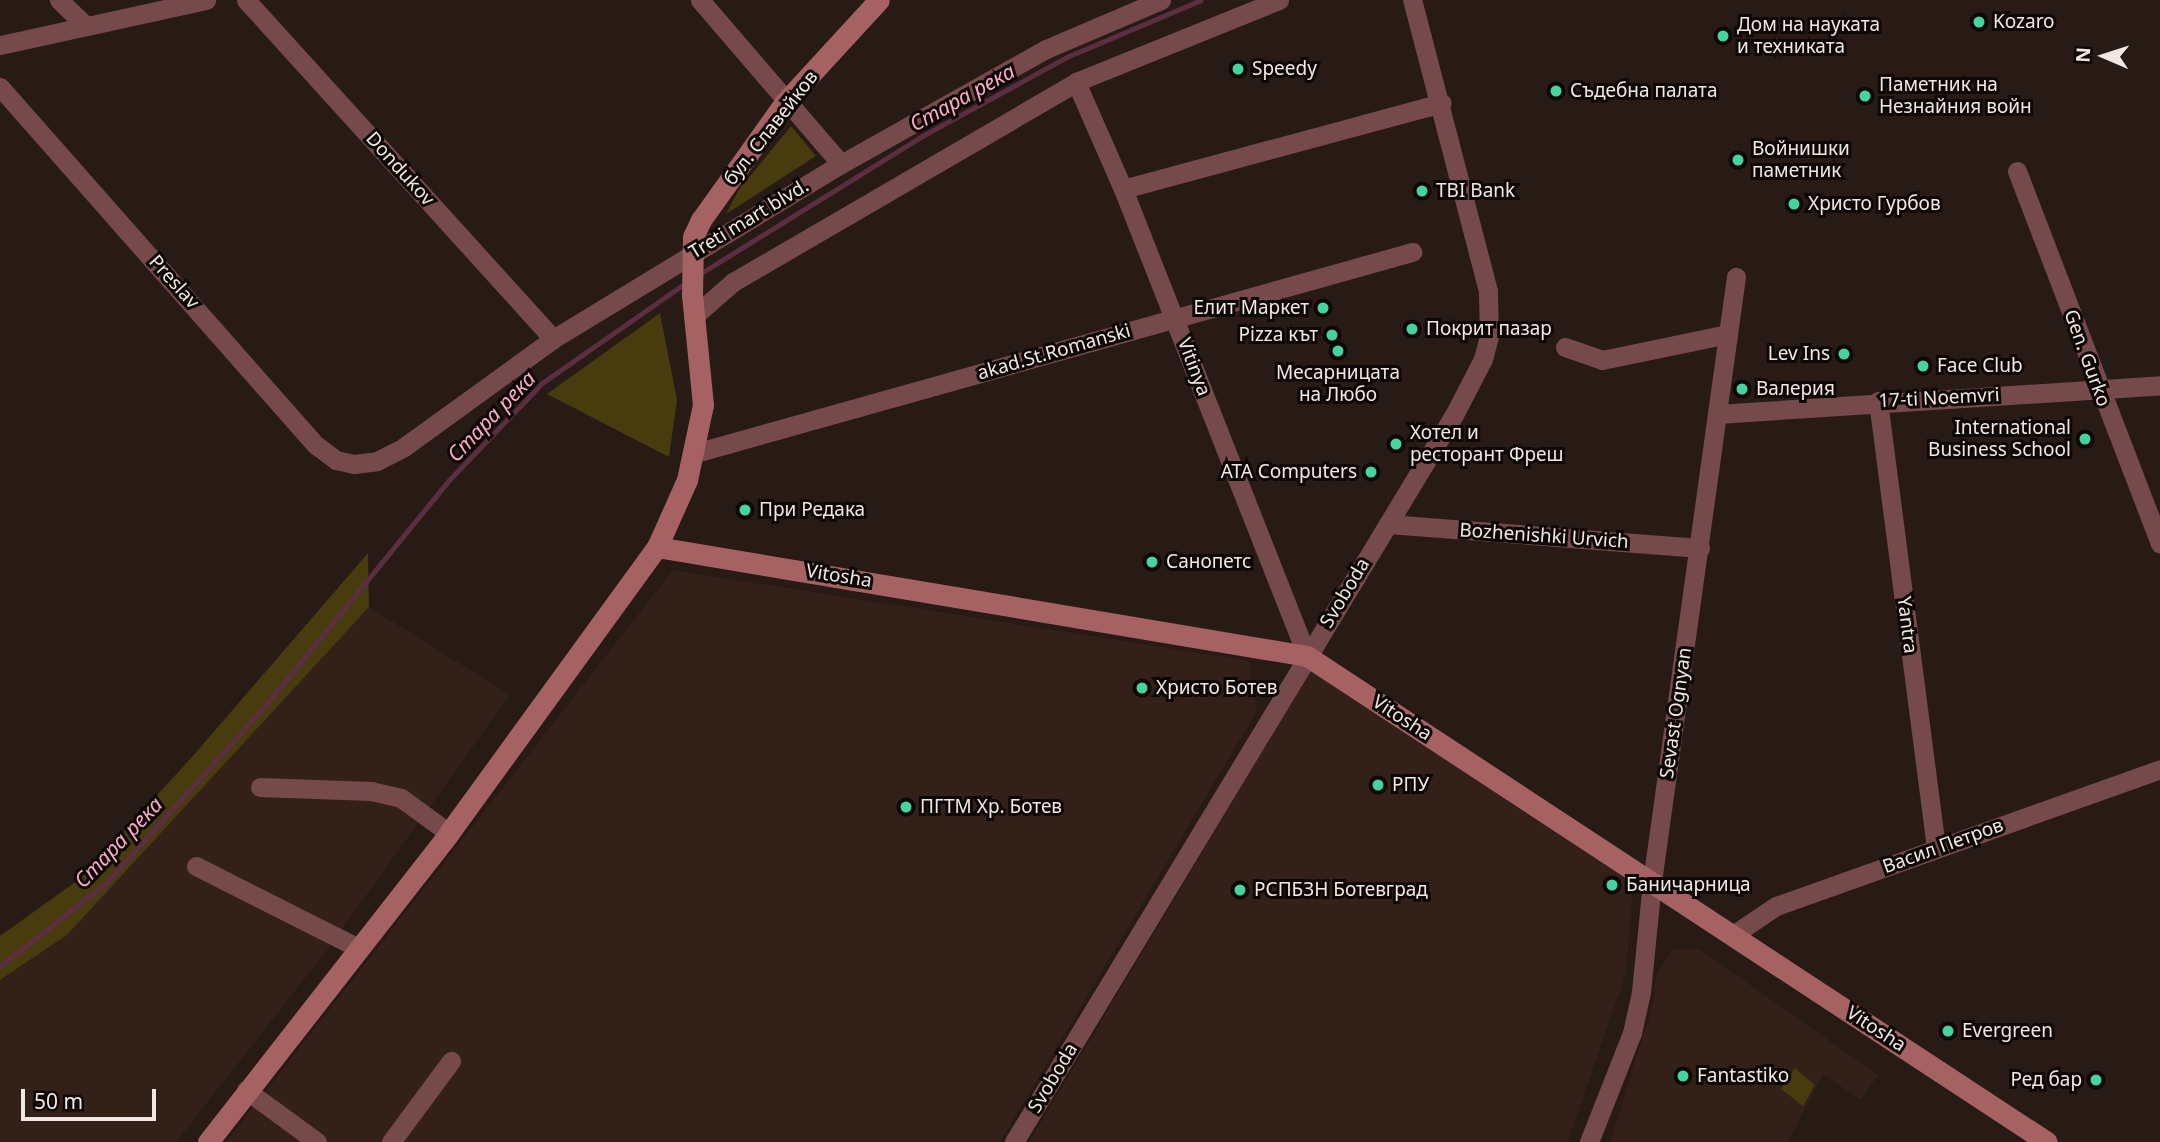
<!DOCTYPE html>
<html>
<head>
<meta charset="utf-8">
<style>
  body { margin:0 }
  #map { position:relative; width:2160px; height:1142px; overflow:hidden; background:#281b16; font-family:"Noto Sans",sans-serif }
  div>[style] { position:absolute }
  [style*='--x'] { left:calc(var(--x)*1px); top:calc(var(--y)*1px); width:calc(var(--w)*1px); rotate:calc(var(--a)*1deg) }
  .built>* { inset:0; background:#332018 }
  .green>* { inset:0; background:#483b0e }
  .stream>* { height:5px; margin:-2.5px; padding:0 2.5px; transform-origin:2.5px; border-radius:2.5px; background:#5c2e41 }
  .street>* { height:19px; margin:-9.5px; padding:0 9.5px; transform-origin:9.5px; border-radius:9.5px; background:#764a4b }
  .secondary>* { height:21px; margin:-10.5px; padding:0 10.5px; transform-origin:10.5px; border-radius:10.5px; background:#a66163 }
  .dots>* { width:19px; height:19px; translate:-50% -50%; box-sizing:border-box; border:4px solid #0d0706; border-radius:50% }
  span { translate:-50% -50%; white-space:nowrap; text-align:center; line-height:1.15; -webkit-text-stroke:6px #0d0706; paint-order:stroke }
  .poi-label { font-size:19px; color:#f1e8e4 }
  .left { translate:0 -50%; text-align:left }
  .right { translate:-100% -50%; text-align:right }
  .street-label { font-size:19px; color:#f1e8e4 }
  .water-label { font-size:21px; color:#fbaaca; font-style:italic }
  .north { position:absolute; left:2069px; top:21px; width:70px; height:70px; -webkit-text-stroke:5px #0d0706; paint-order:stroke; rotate:273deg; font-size:19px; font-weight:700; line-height:28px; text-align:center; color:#f1e8e4 }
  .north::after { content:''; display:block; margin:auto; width:24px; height:32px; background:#f1e8e4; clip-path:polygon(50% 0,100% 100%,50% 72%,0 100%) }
  .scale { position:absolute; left:21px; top:1089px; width:135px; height:32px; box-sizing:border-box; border:4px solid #f1e8e4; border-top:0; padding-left:9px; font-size:21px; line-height:24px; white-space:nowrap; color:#f1e8e4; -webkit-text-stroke:5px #0d0706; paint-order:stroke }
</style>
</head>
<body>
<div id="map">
  <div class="built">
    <i style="clip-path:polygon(673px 570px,1249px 661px,1257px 711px,1000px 1142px,226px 1142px)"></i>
    <i style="clip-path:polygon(369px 607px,510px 695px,324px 954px,176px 1142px,0 1142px,0 980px,67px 935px)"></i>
    <i style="clip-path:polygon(1311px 671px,1634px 871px,1626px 973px,1568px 1142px,1029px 1142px)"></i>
    <i style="clip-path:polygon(1699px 949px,1878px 1075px,1861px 1100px,1823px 1074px,1788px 1142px,1610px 1142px,1653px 1005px,1656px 975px,1672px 950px)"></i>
  </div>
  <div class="green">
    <i style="clip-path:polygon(791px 126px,816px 156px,726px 214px,738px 191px)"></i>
    <i style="clip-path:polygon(660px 313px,677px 400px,669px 457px,547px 394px)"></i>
    <i style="clip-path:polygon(368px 553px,369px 607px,67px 935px,0 980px,0 936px,81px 878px,192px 757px)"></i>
    <i style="clip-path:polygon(1795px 1068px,1815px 1085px,1803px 1106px,1781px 1089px)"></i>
  </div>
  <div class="stream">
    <i style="--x:698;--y:275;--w:264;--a:-31.8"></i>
    <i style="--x:922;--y:136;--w:167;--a:-28.6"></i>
    <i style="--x:1069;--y:56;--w:143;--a:-23"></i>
    <i style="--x:0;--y:966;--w:135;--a:-38.1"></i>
    <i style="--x:106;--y:883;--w:235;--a:-48.1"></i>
    <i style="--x:263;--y:708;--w:296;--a:-50.8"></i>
    <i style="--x:450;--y:479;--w:133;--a:-46.2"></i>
    <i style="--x:542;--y:383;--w:177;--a:-34.9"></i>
  </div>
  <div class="street">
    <i style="--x:59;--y:0;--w:37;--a:44"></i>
    <i style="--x:246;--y:0;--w:457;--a:47.8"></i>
    <i style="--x:700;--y:0;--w:216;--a:49.3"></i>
    <i style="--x:0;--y:45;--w:211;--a:-12.3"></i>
    <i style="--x:1076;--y:82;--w:117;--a:66.3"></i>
    <i style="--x:1123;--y:189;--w:502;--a:68.5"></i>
    <i style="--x:0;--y:87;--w:478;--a:48.6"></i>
    <i style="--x:316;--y:445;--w:25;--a:37"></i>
    <i style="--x:336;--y:460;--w:18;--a:13"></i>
    <i style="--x:354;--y:464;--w:23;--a:-7"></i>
    <i style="--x:377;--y:461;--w:30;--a:-27"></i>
    <i style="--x:404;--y:447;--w:184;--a:-35.9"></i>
    <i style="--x:553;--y:339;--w:337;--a:-31.3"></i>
    <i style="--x:841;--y:164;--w:235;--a:-29.3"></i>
    <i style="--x:1046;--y:49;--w:125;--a:-23.1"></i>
    <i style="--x:2017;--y:171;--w:399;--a:69"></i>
    <i style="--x:1123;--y:189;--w:330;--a:-15.1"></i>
    <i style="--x:693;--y:317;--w:53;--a:-41.2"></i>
    <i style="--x:733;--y:282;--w:397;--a:-30.2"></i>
    <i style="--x:1076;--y:82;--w:219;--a:-22"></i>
    <i style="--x:1565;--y:347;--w:39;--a:19"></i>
    <i style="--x:1602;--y:360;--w:129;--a:-11.7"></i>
    <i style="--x:1878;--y:401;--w:451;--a:82.6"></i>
    <i style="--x:1717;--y:414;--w:444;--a:-3.7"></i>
    <i style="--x:695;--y:453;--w:745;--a:-15.66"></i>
    <i style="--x:1388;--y:524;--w:313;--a:4.4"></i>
    <i style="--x:260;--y:787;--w:111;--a:2.1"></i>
    <i style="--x:371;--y:791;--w:31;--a:13"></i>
    <i style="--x:401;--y:798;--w:59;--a:36.1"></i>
    <i style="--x:196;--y:866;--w:182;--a:26.8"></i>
    <i style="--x:1733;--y:935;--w:52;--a:-34"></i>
    <i style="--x:1776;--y:906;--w:408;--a:-19.6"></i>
    <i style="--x:246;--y:1090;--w:88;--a:36.2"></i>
    <i style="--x:391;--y:1142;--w:101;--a:-53.5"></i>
    <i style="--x:1014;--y:1142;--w:850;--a:-58.82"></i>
    <i style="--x:1454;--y:415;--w:63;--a:-62.6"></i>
    <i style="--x:1483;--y:359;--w:24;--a:-75"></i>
    <i style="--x:1489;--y:336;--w:45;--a:-91.3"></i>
    <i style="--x:1488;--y:291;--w:301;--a:-104.6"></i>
    <i style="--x:1589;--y:1142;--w:117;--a:-68.5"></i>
    <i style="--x:1632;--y:1033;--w:42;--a:-77.6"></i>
    <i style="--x:1641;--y:992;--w:111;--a:-84.3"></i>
    <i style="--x:1652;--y:882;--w:611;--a:-82.1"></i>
  </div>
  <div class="secondary">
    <i style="--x:657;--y:547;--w:659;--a:9.52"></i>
    <i style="--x:1307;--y:656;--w:885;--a:33.3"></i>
    <i style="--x:208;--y:1142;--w:392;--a:-52"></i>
    <i style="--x:449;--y:833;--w:354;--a:-54"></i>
    <i style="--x:657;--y:547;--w:73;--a:-65.9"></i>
    <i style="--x:687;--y:480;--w:77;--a:-78"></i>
    <i style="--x:703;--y:405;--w:111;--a:-95.7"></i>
    <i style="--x:692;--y:295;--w:58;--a:-89"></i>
    <i style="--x:693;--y:237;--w:19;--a:-65"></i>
    <i style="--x:701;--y:220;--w:146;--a:-54.5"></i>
    <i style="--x:786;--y:101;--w:137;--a:-47.4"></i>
  </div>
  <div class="dots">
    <i style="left:1979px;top:22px;background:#45d49f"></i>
    <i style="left:1723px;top:36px;background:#45d49f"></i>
    <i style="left:1238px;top:69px;background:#45d49f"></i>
    <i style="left:1556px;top:91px;background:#45d49f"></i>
    <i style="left:1865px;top:96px;background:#45d49f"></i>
    <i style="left:1738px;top:160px;background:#45d49f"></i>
    <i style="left:1422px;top:191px;background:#45d49f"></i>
    <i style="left:1794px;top:204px;background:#45d49f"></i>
    <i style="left:1323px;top:308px;background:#45d49f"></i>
    <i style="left:1412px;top:329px;background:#45d49f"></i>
    <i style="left:1332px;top:335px;background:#45d49f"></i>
    <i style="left:1338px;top:351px;background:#45d49f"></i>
    <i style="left:1844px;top:354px;background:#45d49f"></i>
    <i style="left:1923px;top:366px;background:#45d49f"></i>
    <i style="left:1742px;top:389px;background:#45d49f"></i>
    <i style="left:2085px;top:439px;background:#45d49f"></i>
    <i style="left:1396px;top:444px;background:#45d49f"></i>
    <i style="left:1371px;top:472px;background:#45d49f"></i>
    <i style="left:745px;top:510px;background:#45d49f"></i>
    <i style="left:1152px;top:562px;background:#45d49f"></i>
    <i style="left:1142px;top:688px;background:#45d49f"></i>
    <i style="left:1378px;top:785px;background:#45d49f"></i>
    <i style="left:906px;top:807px;background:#45d49f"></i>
    <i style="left:1612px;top:885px;background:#45d49f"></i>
    <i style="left:1240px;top:890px;background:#45d49f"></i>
    <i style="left:1948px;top:1031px;background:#45d49f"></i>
    <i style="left:1683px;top:1076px;background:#45d49f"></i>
    <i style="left:2096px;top:1080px;background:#45d49f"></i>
  </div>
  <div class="poi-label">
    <span class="left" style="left:1993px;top:22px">Kozaro</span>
    <span class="left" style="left:1737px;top:36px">Дом на науката<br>и техниката</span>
    <span class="left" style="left:1252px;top:69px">Speedy</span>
    <span class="left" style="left:1879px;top:96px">Паметник на<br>Незнайния войн</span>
    <span class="left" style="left:1570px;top:91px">Съдебна палата</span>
    <span class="left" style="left:1752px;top:160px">Войнишки<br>паметник</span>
    <span class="left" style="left:1436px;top:191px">TBI Bank</span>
    <span class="left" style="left:1808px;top:204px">Христо Гурбов</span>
    <span class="right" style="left:1309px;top:308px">Елит Маркет</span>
    <span class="left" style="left:1426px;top:329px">Покрит пазар</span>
    <span class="right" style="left:1318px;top:335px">Pizza кът</span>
    <span class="right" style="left:1830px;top:354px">Lev Ins</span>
    <span class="left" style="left:1937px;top:366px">Face Club</span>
    <span style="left:1338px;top:384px">Месарницата<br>на Любо</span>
    <span class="left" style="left:1756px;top:389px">Валерия</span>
    <span class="right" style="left:2071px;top:439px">International<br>Business School</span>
    <span class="left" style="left:1410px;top:444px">Хотел и<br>ресторант Фреш</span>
    <span class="right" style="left:1357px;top:472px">ATA Computers</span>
    <span class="left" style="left:759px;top:510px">При Редака</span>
    <span class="left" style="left:1166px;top:562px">Санопетс</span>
    <span class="left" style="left:1156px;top:688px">Христо Ботев</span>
    <span class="left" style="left:1392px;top:785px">РПУ</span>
    <span class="left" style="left:920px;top:807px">ПГТМ Хр. Ботев</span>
    <span class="left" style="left:1626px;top:885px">Баничарница</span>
    <span class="left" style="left:1254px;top:890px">РСПБЗН Ботевград</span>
    <span class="left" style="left:1962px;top:1031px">Evergreen</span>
    <span class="left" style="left:1697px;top:1076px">Fantastiko</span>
    <span class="right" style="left:2082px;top:1080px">Ред бар</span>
  </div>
  <div class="street-label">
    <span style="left:771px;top:128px;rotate:-52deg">бул. Славейков</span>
    <span style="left:400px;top:169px;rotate:48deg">Dondukov</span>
    <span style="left:749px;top:219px;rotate:-31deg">Treti mart blvd.</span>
    <span style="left:174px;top:282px;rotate:48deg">Preslav</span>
    <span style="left:1054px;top:352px;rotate:-16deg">akad.St.Romanski</span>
    <span style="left:2087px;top:358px;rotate:70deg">Gen. Gurko</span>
    <span style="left:1194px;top:367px;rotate:69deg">Vitinya</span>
    <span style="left:1939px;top:398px;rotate:-3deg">17-ti Noemvri</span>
    <span style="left:1544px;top:536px;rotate:4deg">Bozhenishki Urvich</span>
    <span style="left:839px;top:576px;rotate:9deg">Vitosha</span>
    <span style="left:1345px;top:593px;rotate:-59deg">Svoboda</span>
    <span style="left:1907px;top:625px;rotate:83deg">Yantra</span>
    <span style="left:1676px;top:713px;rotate:-82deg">Sevast Ognyan</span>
    <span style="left:1402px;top:718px;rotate:33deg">Vitosha</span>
    <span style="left:1943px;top:846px;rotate:-20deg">Васил Петров</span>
    <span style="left:1876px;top:1029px;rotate:33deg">Vitosha</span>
    <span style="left:1053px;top:1078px;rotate:-59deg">Svoboda</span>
  </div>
  <div class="water-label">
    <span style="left:962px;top:97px;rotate:-29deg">Стара река</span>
    <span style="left:491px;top:416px;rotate:-46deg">Стара река</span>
    <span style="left:118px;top:842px;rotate:-46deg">Стара река</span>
  </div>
  <div class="north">N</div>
  <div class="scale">50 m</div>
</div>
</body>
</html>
